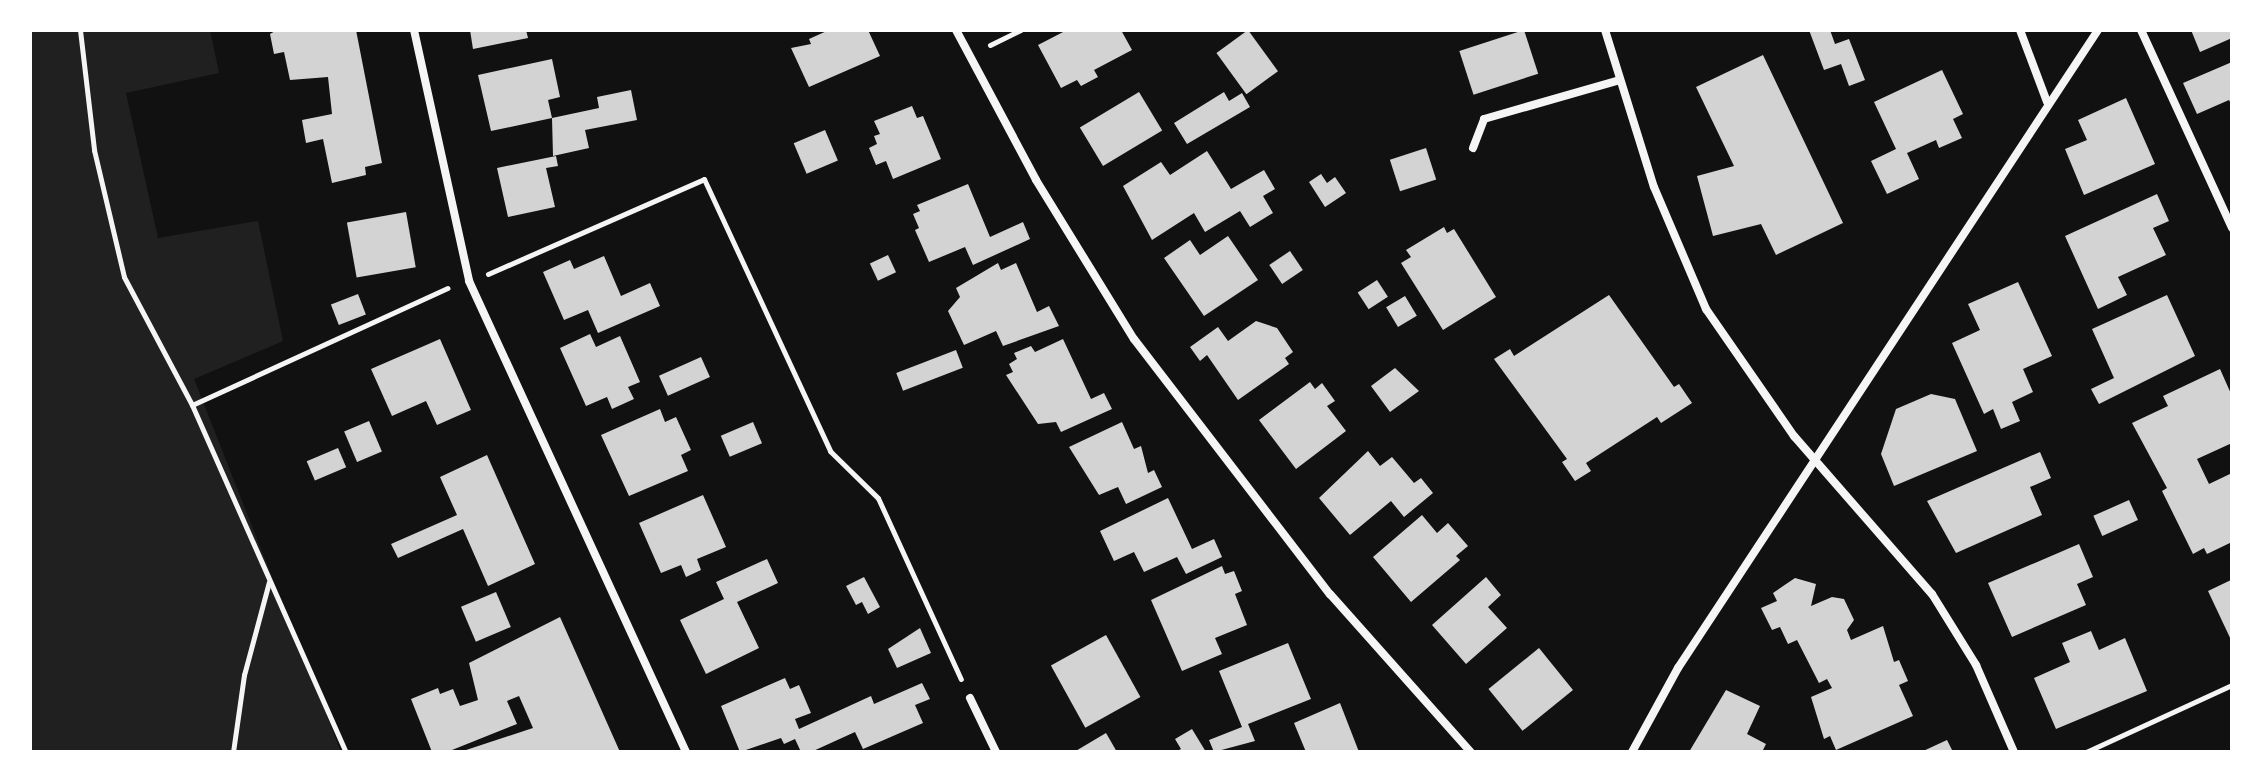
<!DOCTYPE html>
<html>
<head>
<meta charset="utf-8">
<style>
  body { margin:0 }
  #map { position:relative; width:2262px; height:782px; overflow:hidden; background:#111; font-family:"DM Sans",sans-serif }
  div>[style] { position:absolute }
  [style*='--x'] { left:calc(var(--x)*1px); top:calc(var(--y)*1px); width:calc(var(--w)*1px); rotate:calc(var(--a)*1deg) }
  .green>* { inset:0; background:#202020 }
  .building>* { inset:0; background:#d3d3d3; transform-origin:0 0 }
  .path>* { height:5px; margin:-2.5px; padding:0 2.5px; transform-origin:2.5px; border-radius:2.5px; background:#f5f5f5 }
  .minor>* { height:8px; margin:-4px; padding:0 4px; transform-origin:4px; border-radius:4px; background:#f5f5f5 }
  span { translate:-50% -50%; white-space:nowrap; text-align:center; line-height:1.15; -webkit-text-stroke:6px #fff; paint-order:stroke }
  .frame { position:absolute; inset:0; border:32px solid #fff; pointer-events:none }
</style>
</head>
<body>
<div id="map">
  <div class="green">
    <i style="clip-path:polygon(30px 30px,210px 30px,219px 73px,126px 93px,158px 238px,258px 221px,283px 341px,194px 379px,341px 752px,30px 752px)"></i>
  </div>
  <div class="building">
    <i style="clip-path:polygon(277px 30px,356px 30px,382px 163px,365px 167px,366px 175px,332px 183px,323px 139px,306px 143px,302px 120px,332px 114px,328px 77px,290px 80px,284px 52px,274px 54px,270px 34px)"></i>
    <i style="clip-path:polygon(470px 30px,526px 30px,528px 38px,473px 49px)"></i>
    <i style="clip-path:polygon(829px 30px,868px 30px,880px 56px,809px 87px,791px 48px,811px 44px,809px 39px)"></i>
    <i style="clip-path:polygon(1067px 30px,1121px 30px,1132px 50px,1094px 70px,1098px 77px,1081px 86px,1077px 80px,1061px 88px,1038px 45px)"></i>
    <i style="left:1248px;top:30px;width:51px;height:39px;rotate:54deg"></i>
    <i style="left:1524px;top:30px;width:46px;height:68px;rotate:72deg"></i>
    <i style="clip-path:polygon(1809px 30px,1830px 30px,1835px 44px,1849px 39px,1865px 80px,1849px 86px,1841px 64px,1824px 70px)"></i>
    <i style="clip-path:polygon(2191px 30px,2232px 30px,2232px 38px,2200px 52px)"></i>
    <i style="clip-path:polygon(1763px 55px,1843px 223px,1776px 255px,1761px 224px,1713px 236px,1697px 176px,1734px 166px,1696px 87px)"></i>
    <i style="clip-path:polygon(552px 59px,560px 97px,548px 100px,552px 118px,491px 131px,478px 75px)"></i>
    <i style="clip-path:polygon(2232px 62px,2232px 106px,2229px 100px,2197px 114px,2183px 83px)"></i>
    <i style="clip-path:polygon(1942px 70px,1963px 114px,1953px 119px,1962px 138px,1939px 148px,1936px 140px,1907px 153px,1919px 179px,1887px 194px,1871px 161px,1896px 149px,1874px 102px)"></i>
    <i style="clip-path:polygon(631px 90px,637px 120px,585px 130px,589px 148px,553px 156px,552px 118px,599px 108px,597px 97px)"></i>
    <i style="left:1139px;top:92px;width:45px;height:69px;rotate:59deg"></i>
    <i style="clip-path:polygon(1224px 92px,1229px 101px,1242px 93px,1250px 107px,1187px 144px,1174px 123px)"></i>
    <i style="clip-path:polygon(2126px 98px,2155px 164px,2084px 195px,2065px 149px,2087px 140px,2078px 120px)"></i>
    <i style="clip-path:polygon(912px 106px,917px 118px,923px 116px,941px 159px,893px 179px,886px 161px,876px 165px,869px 148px,877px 144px,874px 136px,880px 134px,874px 121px)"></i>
    <i style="left:825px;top:130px;width:33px;height:34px;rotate:67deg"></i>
    <i style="left:1426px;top:148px;width:33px;height:38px;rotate:72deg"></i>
    <i style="clip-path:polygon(1207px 151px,1231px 189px,1264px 170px,1275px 189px,1263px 196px,1273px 213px,1250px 227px,1240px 211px,1205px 232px,1194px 213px,1152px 240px,1123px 186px,1161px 162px,1170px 175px)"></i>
    <i style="clip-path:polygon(556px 156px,558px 166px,546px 168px,555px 207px,508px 217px,497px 168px)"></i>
    <i style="clip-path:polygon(1321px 174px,1327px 183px,1335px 177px,1346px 193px,1325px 207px,1309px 182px)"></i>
    <i style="clip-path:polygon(968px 184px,990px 237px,1023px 222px,1030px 239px,973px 265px,965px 247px,929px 262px,915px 230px,919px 228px,913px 214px,920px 211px,917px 205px)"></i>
    <i style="clip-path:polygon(2157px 194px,2169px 221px,2153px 228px,2166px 255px,2118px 277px,2127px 295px,2098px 309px,2065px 236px)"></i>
    <i style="left:406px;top:212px;width:56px;height:60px;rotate:80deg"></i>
    <i style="clip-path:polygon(1444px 227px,1447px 233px,1454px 229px,1496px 297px,1443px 330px,1401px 263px,1411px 257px,1406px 250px)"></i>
    <i style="clip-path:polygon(1228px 236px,1258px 280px,1204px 316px,1164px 258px,1190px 240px,1200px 255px)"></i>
    <i style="left:1290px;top:251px;width:23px;height:25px;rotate:56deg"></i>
    <i style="left:888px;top:255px;width:19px;height:20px;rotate:65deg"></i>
    <i style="clip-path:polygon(604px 256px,621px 296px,650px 283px,660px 306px,598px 333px,588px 310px,564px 320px,543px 272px,570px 260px,574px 269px)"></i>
    <i style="clip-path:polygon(998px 263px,1001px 270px,1016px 263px,1037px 312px,1049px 306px,1059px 326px,1003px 346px,996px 331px,964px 345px,948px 311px,960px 297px,956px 288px)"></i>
    <i style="left:1377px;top:280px;width:20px;height:23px;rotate:57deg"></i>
    <i style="clip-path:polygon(2018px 282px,2052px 356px,2023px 369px,2033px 392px,2012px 402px,2020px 421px,2001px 429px,1993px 409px,1984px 414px,1952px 343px,1980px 330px,1968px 304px)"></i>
    <i style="left:358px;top:294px;width:22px;height:29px;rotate:69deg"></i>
    <i style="clip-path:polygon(1609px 295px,1674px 387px,1679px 384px,1692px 403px,1661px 423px,1657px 417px,1586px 463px,1591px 471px,1575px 481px,1562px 462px,1567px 459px,1494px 359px,1510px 349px,1514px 356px)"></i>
    <i style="clip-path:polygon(2167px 295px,2195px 356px,2099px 404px,2091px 389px,2114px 378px,2092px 329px)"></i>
    <i style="left:1405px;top:296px;width:23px;height:22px;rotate:59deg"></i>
    <i style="clip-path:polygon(1256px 321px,1277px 328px,1293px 352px,1285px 358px,1289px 364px,1238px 400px,1207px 355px,1200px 361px,1190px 347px,1218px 327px,1228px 341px)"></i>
    <i style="clip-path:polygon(590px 334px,596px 347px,620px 336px,640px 382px,628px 387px,634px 399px,612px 409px,607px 397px,586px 406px,560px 348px)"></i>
    <i style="clip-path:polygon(440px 339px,471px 410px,437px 425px,426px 401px,392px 416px,371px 369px)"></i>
    <i style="clip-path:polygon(1063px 339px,1091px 399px,1104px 393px,1112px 409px,1061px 432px,1056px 422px,1038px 424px,1006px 375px,1013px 372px,1009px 364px,1017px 359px,1014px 353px,1031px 346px,1035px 352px)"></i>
    <i style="left:956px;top:350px;width:19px;height:64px;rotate:69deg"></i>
    <i style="left:701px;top:357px;width:22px;height:46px;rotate:66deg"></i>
    <i style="clip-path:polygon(1395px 368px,1419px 391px,1390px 412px,1371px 386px)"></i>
    <i style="clip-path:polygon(2220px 369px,2232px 396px,2232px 443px,2197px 459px,2209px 484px,2232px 473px,2232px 542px,2207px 554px,2204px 548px,2193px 554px,2162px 491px,2167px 488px,2132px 423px,2168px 406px,2163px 396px)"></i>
    <i style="clip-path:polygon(1310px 382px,1315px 389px,1322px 383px,1335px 401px,1327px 406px,1346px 431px,1296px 469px,1259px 420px)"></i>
    <i style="clip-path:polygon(1931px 394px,1955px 399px,1977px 451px,1894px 486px,1881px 454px,1896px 409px)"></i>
    <i style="clip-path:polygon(660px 409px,665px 422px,676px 417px,691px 450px,681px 455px,688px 471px,629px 496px,601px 435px)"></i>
    <i style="left:369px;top:421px;width:33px;height:27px;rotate:67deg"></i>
    <i style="left:753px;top:422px;width:23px;height:35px;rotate:67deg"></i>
    <i style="clip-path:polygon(1122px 422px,1134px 449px,1141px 446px,1148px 473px,1154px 470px,1162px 487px,1126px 504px,1118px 487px,1099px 495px,1069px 447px)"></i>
    <i style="left:338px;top:448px;width:21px;height:34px;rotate:67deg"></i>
    <i style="clip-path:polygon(1368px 451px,1380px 466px,1392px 457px,1414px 483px,1421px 478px,1433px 493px,1404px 517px,1391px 501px,1350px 535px,1319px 498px)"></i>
    <i style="clip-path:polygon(2040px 452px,2051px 478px,2030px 487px,2042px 515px,1956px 553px,1927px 501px)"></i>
    <i style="clip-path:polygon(487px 455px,535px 564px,488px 586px,463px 529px,398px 558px,391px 544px,457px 515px,440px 477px)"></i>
    <i style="clip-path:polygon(703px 495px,726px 547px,697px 559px,701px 570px,686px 577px,681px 565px,661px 573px,639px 523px)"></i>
    <i style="clip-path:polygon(1168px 498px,1192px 549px,1214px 539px,1222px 557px,1186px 574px,1177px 557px,1144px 572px,1134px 552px,1114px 561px,1100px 531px)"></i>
    <i style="left:2129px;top:500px;width:22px;height:39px;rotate:66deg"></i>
    <i style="clip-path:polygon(1422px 515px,1437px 533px,1448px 523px,1468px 546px,1456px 556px,1460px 560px,1411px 602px,1373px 557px)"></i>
    <i style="clip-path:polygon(2079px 544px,2093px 577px,2077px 584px,2086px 605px,2012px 637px,1988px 583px)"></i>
    <i style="clip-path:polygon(767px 559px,778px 583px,737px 602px,759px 648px,706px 674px,680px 620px,724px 599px,716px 582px)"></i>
    <i style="clip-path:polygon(1222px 566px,1225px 574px,1234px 571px,1242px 591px,1235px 594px,1247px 625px,1215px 638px,1222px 654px,1182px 671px,1151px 600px)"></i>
    <i style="clip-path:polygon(864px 577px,880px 607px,868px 614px,862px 602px,856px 605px,846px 586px)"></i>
    <i style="clip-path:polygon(1486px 577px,1501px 595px,1488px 607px,1507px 628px,1466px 664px,1432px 625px)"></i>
    <i style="clip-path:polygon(1795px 578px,1816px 584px,1811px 606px,1832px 597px,1844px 599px,1854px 620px,1847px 630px,1851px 640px,1883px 626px,1894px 662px,1899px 660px,1908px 681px,1899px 685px,1913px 716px,1836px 750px,1830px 736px,1824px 739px,1811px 697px,1832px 688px,1827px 679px,1819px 683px,1797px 640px,1788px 644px,1780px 627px,1772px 630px,1761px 608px,1777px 601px,1773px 593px)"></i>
    <i style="clip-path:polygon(2231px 580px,2232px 583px,2232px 642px,2208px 591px)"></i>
    <i style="left:496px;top:592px;width:38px;height:38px;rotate:67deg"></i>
    <i style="clip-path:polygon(560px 617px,620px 752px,460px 752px,533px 728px,519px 696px,507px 701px,517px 724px,447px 752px,432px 752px,411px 699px,438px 688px,440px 694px,453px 689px,460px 706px,478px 700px,469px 663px)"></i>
    <i style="clip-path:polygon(920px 628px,931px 653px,897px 668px,888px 649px)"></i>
    <i style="clip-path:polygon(2091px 631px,2099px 650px,2125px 638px,2147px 691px,2056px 729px,2034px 678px,2070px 662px,2062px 643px)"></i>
    <i style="left:1106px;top:635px;width:71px;height:63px;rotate:61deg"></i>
    <i style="clip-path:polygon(1288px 643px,1311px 699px,1248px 724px,1255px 741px,1214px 752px,1209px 740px,1242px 727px,1219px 671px)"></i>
    <i style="left:1539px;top:648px;width:54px;height:65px;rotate:51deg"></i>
    <i style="clip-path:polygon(785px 678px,790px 689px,799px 685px,811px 713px,795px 719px,799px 729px,871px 696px,874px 704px,922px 683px,930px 699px,915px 705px,923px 723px,863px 749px,855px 732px,811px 752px,801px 752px,795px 739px,784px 744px,781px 738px,740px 752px,721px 706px)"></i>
    <i style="clip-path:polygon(1726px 690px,1760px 706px,1747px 734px,1766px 744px,1762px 752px,1689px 752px)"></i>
    <i style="clip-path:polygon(1340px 703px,1359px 752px,1306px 752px,1294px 723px)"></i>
    <i style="clip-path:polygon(1192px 729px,1206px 752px,1175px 752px,1181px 749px,1175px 739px)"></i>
    <i style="clip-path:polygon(1106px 733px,1117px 752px,1074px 752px)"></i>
    <i style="clip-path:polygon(1947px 740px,1953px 752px,1921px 752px)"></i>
  </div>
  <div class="path">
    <i style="--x:80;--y:30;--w:121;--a:83.3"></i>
    <i style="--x:94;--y:150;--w:130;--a:76.7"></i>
    <i style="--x:124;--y:277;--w:145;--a:62"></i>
    <i style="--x:192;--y:405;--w:380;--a:66.1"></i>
    <i style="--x:990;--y:45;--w:34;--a:-26"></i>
    <i style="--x:488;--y:274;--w:236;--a:-23.7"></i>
    <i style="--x:704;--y:179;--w:300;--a:65.1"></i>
    <i style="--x:830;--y:451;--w:67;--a:44.4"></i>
    <i style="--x:878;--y:498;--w:199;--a:65.4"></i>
    <i style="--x:192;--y:405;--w:281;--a:-24.6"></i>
    <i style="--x:233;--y:752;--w:78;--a:-81.9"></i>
    <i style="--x:244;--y:675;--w:96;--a:-75"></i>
    <i style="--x:2086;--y:752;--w:161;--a:-24.7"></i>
  </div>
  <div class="minor">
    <i style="--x:414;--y:30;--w:257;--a:77.6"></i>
    <i style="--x:469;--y:281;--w:519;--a:65.26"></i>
    <i style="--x:956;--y:30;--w:170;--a:61.9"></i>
    <i style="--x:1036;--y:180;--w:187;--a:58.4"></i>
    <i style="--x:1134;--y:339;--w:322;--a:52.5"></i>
    <i style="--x:1330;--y:594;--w:212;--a:48.3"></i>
    <i style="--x:1605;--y:30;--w:164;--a:72.7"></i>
    <i style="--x:1654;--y:187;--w:133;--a:66.9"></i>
    <i style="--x:1706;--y:309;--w:155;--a:55.3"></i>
    <i style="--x:1794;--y:436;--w:210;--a:48.9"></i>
    <i style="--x:1932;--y:594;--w:84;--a:58.2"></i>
    <i style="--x:1976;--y:665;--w:95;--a:66.4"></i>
    <i style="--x:2020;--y:30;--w:77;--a:69.4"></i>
    <i style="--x:2141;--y:30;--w:218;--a:65.3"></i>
    <i style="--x:1473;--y:148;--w:31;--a:-69"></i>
    <i style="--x:1484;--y:119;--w:141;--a:-16"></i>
    <i style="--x:970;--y:698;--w:60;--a:64.3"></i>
    <i style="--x:1632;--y:752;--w:96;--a:-61.3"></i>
    <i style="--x:1678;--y:668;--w:764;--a:-56.64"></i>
  </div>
  <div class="frame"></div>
</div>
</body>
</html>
